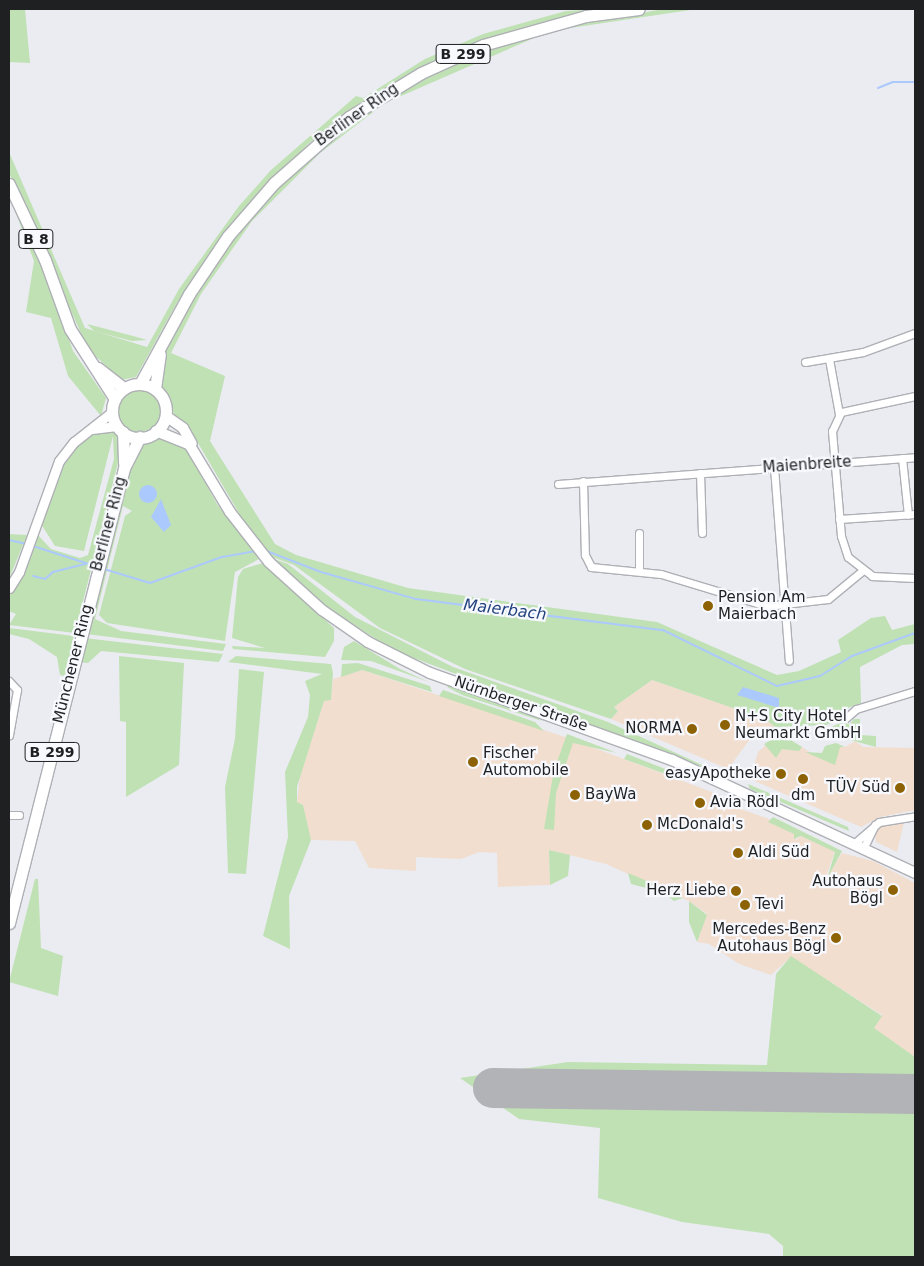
<!DOCTYPE html>
<html>
<head>
<meta charset="utf-8">
<style>
  body { margin:0 }
  #map { position:relative; width:924px; height:1266px; overflow:hidden; background:#eaecf1; font-family:"DejaVu Sans",sans-serif }
  div>[style] { position:absolute }
  [style*='--x'] { left:calc(var(--x)*1px); top:calc(var(--y)*1px); width:calc(var(--w)*1px); rotate:calc(var(--a)*1deg) }
  .commercial>* { inset:0; background:#f2decf }
  .green>* { inset:0; background:#c0e1b4 }
  .round { border-radius:50% }
  .water>* { inset:0; background:#acc9fd }
  .stream>* { height:2px; margin:-1px; padding:0 1px; transform-origin:1px; border-radius:1px; background:#acc9fd }
  .runway>* { height:40px; margin:-20px; padding:0 20px; transform-origin:20px; border-radius:20px; background:#b1b3b7 }
  .roads { filter:drop-shadow(1px 0 #aeb0b5) drop-shadow(-1px 0 #aeb0b5) drop-shadow(0 1px #aeb0b5) drop-shadow(0 -1px #aeb0b5) }
  .minor>* { height:7px; margin:-3.5px; padding:0 3.5px; transform-origin:3.5px; border-radius:3.5px; background:#fff }
  .tertiary>* { height:9px; margin:-4.5px; padding:0 4.5px; transform-origin:4.5px; border-radius:4.5px; background:#fff }
  .secondary>* { height:10px; margin:-5px; padding:0 5px; transform-origin:5px; border-radius:5px; background:#fff }
  .primary>* { height:11px; margin:-5.5px; padding:0 5.5px; transform-origin:5.5px; border-radius:5.5px; background:#fff }
  .primary>.ring { margin:-5.5px; padding:0; box-sizing:content-box; background:none; border:11px solid #fff; border-radius:50% }
  .dots>* { width:14px; height:14px; translate:-50% -50%; box-sizing:border-box; border:2px solid #f7f9fe; border-radius:50% }
  span { translate:-50% -50%; white-space:nowrap; text-align:center; line-height:1.15; -webkit-text-stroke:4.5px #f7f9fe; paint-order:stroke }
  .shield-label span { padding:1px 4px; background:#f7f9fe; border:1px solid; border-radius:4px; -webkit-text-stroke-width:0 }
  .shield-label { font-size:14px; color:#1f2021; font-weight:700 }
  .street-label { font-size:15px; color:#1f2021 }
  .poi-label { font-size:15px; color:#1f2021 }
  .left { translate:0 -50%; text-align:left }
  .right { translate:-100% -50%; text-align:right }
  .water-label { font-size:16px; color:#21427e; font-style:italic }
  .frame { position:absolute; inset:0; border:10px solid #1f2021; pointer-events:none }
</style>
</head>
<body>
<div id="map">
  <div class="commercial">
    <i style="clip-path:polygon(362px 670px,565px 737px,720px 795px,734px 802px,733px 806px,769px 819px,795px 834px,796px 840px,801px 836px,835px 851px,825px 880px,842px 853px,873px 861px,915px 883px,915px 1057px,873px 1028px,882px 1015px,791px 957px,771px 975px,739px 964px,709px 944px,697px 942px,707px 914px,689px 901px,606px 864px,549px 850px,550px 885px,498px 887px,497px 853px,479px 852px,461px 859px,416px 857px,416px 871px,369px 868px,355px 841px,311px 840px,297px 802px,300px 776px,324px 701px,331px 699px,333px 679px)"></i>
    <i style="clip-path:polygon(652px 680px,765px 719px,775px 727px,750px 739px,728px 769px,611px 719px,618px 711px,614px 707px)"></i>
    <i style="clip-path:polygon(773px 739px,789px 739px,813px 754px,822px 753px,828px 745px,845px 747px,855px 741px,863px 747px,915px 748px,915px 810px,880px 817px,861px 827px,750px 779px,758px 752px)"></i>
    <i style="clip-path:polygon(904px 822px,897px 852px,876px 842px,875px 833px,881px 825px)"></i>
  </div>
  <div class="green">
    <i style="clip-path:polygon(9px 9px,25px 9px,30px 63px,9px 62px)"></i>
    <i style="clip-path:polygon(604px 9px,480px 41px,375px 94px,308px 144px,228px 230px,178px 301px,136px 377px,121px 380px,88px 349px,9px 173px,9px 152px,85px 328px,147px 347px,179px 289px,239px 206px,271px 170px,356px 96px,363px 98px,425px 59px,483px 34px,566px 11px)"></i>
    <i style="clip-path:polygon(663px 9px,697px 9px,550px 31px,385px 103px,320px 153px,252px 221px,201px 294px,171px 353px,225px 376px,210px 441px,275px 544px,296px 555px,408px 588px,657px 622px,777px 675px,799px 671px,841px 652px,838px 640px,871px 618px,885px 616px,892px 630px,915px 624px,915px 644px,902px 645px,860px 667px,861px 703px,837px 712px,838px 720px,826px 725px,775px 727px,765px 719px,652px 680px,614px 707px,618px 711px,611px 719px,465px 669px,380px 628px,294px 565px,272px 557px,254px 539px,191px 431px,174px 414px,162px 388px,162px 361px,174px 332px,224px 249px,271px 191px,342px 127px,439px 67px,524px 35px)"></i>
    <i style="clip-path:polygon(9px 195px,43px 266px,73px 351px,106px 398px,101px 416px,68px 376px,51px 318px,26px 312px,34px 261px)"></i>
    <i style="clip-path:polygon(87px 324px,133px 336px,147px 340px,132px 341px,94px 331px)"></i>
    <i class="round" style="left:117px;top:388px;width:44px;height:44px"></i>
    <i style="clip-path:polygon(114px 430px,120px 437px,118px 463px,75px 633px,9px 625px,16px 614px,9px 611px,9px 596px,18px 585px,37px 534px,51px 549px,80px 558px,88px 555px,114px 459px,113px 436px,84px 551px,55px 546px,41px 524px,69px 453px,91px 434px)"></i>
    <i style="clip-path:polygon(158px 437px,184px 445px,217px 504px,259px 559px,235px 572px,225px 641px,107px 623px,99px 615px,125px 516px,132px 511px,123px 506px,95px 619px,121px 631px,226px 644px,223px 651px,86px 634px,133px 461px,141px 447px)"></i>
    <i style="clip-path:polygon(9px 534px,27px 535px,9px 579px)"></i>
    <i style="clip-path:polygon(274px 559px,288px 564px,355px 617px,453px 667px,608px 722px,722px 774px,395px 651px,332px 611px)"></i>
    <i style="clip-path:polygon(263px 563px,334px 628px,334px 641px,325px 657px,233px 649px,232px 646px,265px 648px,232px 638px,238px 577px,243px 569px)"></i>
    <i style="clip-path:polygon(9px 628px,74px 636px,65px 676px,60px 675px,57px 657px,29px 639px,9px 634px)"></i>
    <i style="clip-path:polygon(84px 638px,223px 654px,219px 662px,101px 651px,88px 663px,78px 662px)"></i>
    <i style="clip-path:polygon(354px 641px,400px 669px,429px 682px,371px 661px,341px 660px,344px 647px)"></i>
    <i style="clip-path:polygon(119px 656px,184px 663px,179px 765px,126px 797px,126px 722px,120px 721px)"></i>
    <i style="clip-path:polygon(236px 656px,331px 664px,333px 673px,331px 700px,324px 701px,297px 787px,297px 802px,303px 805px,311px 840px,289px 896px,290px 949px,263px 936px,288px 837px,285px 772px,308px 717px,310px 695px,305px 681px,322px 674px,228px 662px)"></i>
    <i style="clip-path:polygon(358px 663px,430px 686px,432px 692px,362px 670px,341px 677px,342px 664px)"></i>
    <i style="clip-path:polygon(239px 669px,264px 672px,246px 874px,228px 873px,225px 787px,235px 739px)"></i>
    <i style="clip-path:polygon(450px 685px,531px 714px,542px 721px,462px 695px,447px 687px)"></i>
    <i style="clip-path:polygon(443px 690px,535px 722px,544px 731px,439px 696px)"></i>
    <i style="clip-path:polygon(854px 719px,860px 719px,860px 735px,876px 736px,876px 747px,839px 737px,826px 738px,821px 732px,840px 723px,850px 724px)"></i>
    <i style="clip-path:polygon(567px 734px,617px 753px,573px 743px,556px 793px,554px 830px,544px 829px,554px 770px)"></i>
    <i style="clip-path:polygon(773px 739px,789px 739px,802px 747px,799px 751px,782px 749px,776px 758px,764px 744px)"></i>
    <i style="clip-path:polygon(836px 743px,845px 747px,840px 747px,835px 765px,805px 752px,822px 753px,825px 746px)"></i>
    <i style="clip-path:polygon(627px 754px,673px 772px,674px 777px,668px 779px,668px 775px,624px 759px)"></i>
    <i style="clip-path:polygon(748px 784px,848px 827px,849px 831px,750px 789px)"></i>
    <i style="clip-path:polygon(773px 817px,842px 851px,827px 879px,835px 852px,801px 836px,794px 839px,794px 834px,768px 822px)"></i>
    <i style="clip-path:polygon(549px 850px,570px 855px,568px 876px,550px 885px)"></i>
    <i style="clip-path:polygon(628px 873px,666px 889px,683px 898px,674px 901px,662px 892px,631px 884px)"></i>
    <i style="clip-path:polygon(35px 879px,38px 879px,41px 948px,63px 956px,58px 996px,9px 982px)"></i>
    <i style="clip-path:polygon(689px 901px,707px 915px,697px 942px,689px 922px)"></i>
    <i style="clip-path:polygon(791px 956px,882px 1016px,874px 1028px,915px 1057px,915px 1090px,482px 1084px,496px 1094px,915px 1099px,915px 1257px,783px 1257px,783px 1246px,769px 1234px,682px 1222px,598px 1198px,600px 1128px,519px 1119px,460px 1078px,568px 1062px,767px 1065px,776px 974px)"></i>
  </div>
  <div class="water">
    <i class="round" style="left:139px;top:485px;width:18px;height:18px"></i>
    <i style="clip-path:polygon(161px 499px,171px 525px,164px 532px,151px 517px)"></i>
    <i style="clip-path:polygon(743px 687px,779px 698px,779px 708px,737px 695px)"></i>
  </div>
  <div class="stream">
    <i style="--x:878;--y:88;--w:16;--a:-22"></i>
    <i style="--x:893;--y:82;--w:22;--a:0"></i>
    <i style="--x:9;--y:540;--w:17;--a:13"></i>
    <i style="--x:33;--y:546;--w:65;--a:17.9"></i>
    <i style="--x:264;--y:550;--w:61;--a:21.1"></i>
    <i style="--x:321;--y:572;--w:99;--a:15.9"></i>
    <i style="--x:416;--y:599;--w:249;--a:7.2"></i>
    <i style="--x:663;--y:630;--w:127;--a:26.2"></i>
    <i style="--x:777;--y:686;--w:44;--a:-13.1"></i>
    <i style="--x:820;--y:676;--w:38;--a:-32"></i>
    <i style="--x:852;--y:656;--w:67;--a:-20.1"></i>
    <i style="--x:104;--y:569;--w:48;--a:16.9"></i>
    <i style="--x:150;--y:583;--w:77;--a:-19.9"></i>
    <i style="--x:222;--y:557;--w:36;--a:-10"></i>
    <i style="--x:33;--y:576;--w:12;--a:14"></i>
    <i style="--x:45;--y:579;--w:11;--a:-41"></i>
    <i style="--x:53;--y:572;--w:33;--a:-14"></i>
  </div>
  <div class="runway">
    <i style="--x:493;--y:1088;--w:422;--a:0.8"></i>
  </div>
  <div class="roads">
    <div class="minor">
      <i style="--x:829;--y:359;--w:56;--a:79.7"></i>
      <i style="--x:805;--y:362;--w:59;--a:-9.8"></i>
      <i style="--x:863;--y:352;--w:55;--a:-20.1"></i>
      <i style="--x:915;--y:396;--w:76;--a:167.8"></i>
      <i style="--x:841;--y:412;--w:21;--a:115"></i>
      <i style="--x:832;--y:431;--w:105;--a:85.1"></i>
      <i style="--x:841;--y:536;--w:22;--a:72"></i>
      <i style="--x:848;--y:557;--w:31;--a:38"></i>
      <i style="--x:872;--y:576;--w:43;--a:2.7"></i>
      <i style="--x:902;--y:458;--w:57;--a:84"></i>
      <i style="--x:774;--y:467;--w:194;--a:85.6"></i>
      <i style="--x:700;--y:473;--w:60;--a:88.1"></i>
      <i style="--x:583;--y:481;--w:74;--a:88.5"></i>
      <i style="--x:585;--y:555;--w:13;--a:63"></i>
      <i style="--x:591;--y:567;--w:70;--a:5.7"></i>
      <i style="--x:661;--y:574;--w:111;--a:16.8"></i>
      <i style="--x:767;--y:606;--w:61;--a:-6.5"></i>
      <i style="--x:828;--y:599;--w:44;--a:-39.5"></i>
      <i style="--x:558;--y:484;--w:358;--a:-4.3"></i>
      <i style="--x:839;--y:519;--w:76;--a:-3.8"></i>
      <i style="--x:639;--y:533;--w:37;--a:90"></i>
      <i style="--x:9;--y:681;--w:12;--a:48"></i>
      <i style="--x:17;--y:690;--w:46;--a:100.1"></i>
      <i style="--x:846;--y:718;--w:13;--a:-42"></i>
      <i style="--x:856;--y:709;--w:62;--a:-17"></i>
      <i style="--x:9;--y:815;--w:10;--a:0"></i>
      <i style="--x:856;--y:842;--w:30;--a:-41"></i>
      <i style="--x:879;--y:822;--w:36;--a:-9"></i>
      <i style="--x:864;--y:847;--w:25;--a:-64"></i>
    </div>
    <div class="tertiary">
      <i style="--x:92;--y:429;--w:25;--a:-7"></i>
      <i style="--x:9;--y:588;--w:19;--a:-58"></i>
      <i style="--x:19;--y:572;--w:118;--a:-70.2"></i>
      <i style="--x:59;--y:461;--w:24;--a:-52"></i>
      <i style="--x:74;--y:442;--w:48;--a:-38.3"></i>
    </div>
    <div class="secondary">
      <i style="--x:166;--y:416;--w:21;--a:35"></i>
      <i style="--x:183;--y:428;--w:18;--a:61"></i>
      <i style="--x:156;--y:431;--w:35;--a:22"></i>
      <i style="--x:189;--y:444;--w:79;--a:58.9"></i>
      <i style="--x:230;--y:512;--w:63;--a:52"></i>
      <i style="--x:269;--y:562;--w:72;--a:42.2"></i>
      <i style="--x:322;--y:610;--w:56;--a:34.8"></i>
      <i style="--x:368;--y:642;--w:69;--a:26.6"></i>
      <i style="--x:430;--y:673;--w:257;--a:19.8"></i>
      <i style="--x:672;--y:760;--w:268;--a:24.9"></i>
    </div>
    <div class="primary">
      <i style="--x:9;--y:184;--w:84;--a:64.7"></i>
      <i style="--x:45;--y:260;--w:73;--a:70.1"></i>
      <i style="--x:70;--y:329;--w:83;--a:57.3"></i>
      <i style="--x:98;--y:368;--w:33;--a:38"></i>
      <i style="--x:140;--y:384;--w:102;--a:-61.4"></i>
      <i style="--x:189;--y:294;--w:70;--a:-56.1"></i>
      <i style="--x:228;--y:236;--w:70;--a:-49"></i>
      <i style="--x:274;--y:183;--w:100;--a:-41.3"></i>
      <i style="--x:349;--y:117;--w:84;--a:-31.4"></i>
      <i style="--x:421;--y:73;--w:68;--a:-24.3"></i>
      <i style="--x:483;--y:45;--w:107;--a:-15.7"></i>
      <i style="--x:586;--y:16;--w:53;--a:-7.5"></i>
      <i class="ring" style="left:112px;top:384px;width:43px;height:43px"></i>
      <i style="--x:155;--y:389;--w:35;--a:-82"></i>
      <i style="--x:123;--y:432;--w:31;--a:88"></i>
      <i style="--x:9;--y:923;--w:469;--a:-75.8"></i>
      <i style="--x:124;--y:468;--w:35;--a:-63"></i>
    </div>
  </div>
  <div class="dots">
    <i style="left:708px;top:606px;background:#8c6204"></i>
    <i style="left:725px;top:725px;background:#8c6204"></i>
    <i style="left:692px;top:729px;background:#8c6204"></i>
    <i style="left:473px;top:762px;background:#8c6204"></i>
    <i style="left:781px;top:774px;background:#8c6204"></i>
    <i style="left:803px;top:779px;background:#8c6204"></i>
    <i style="left:900px;top:788px;background:#8c6204"></i>
    <i style="left:575px;top:795px;background:#8c6204"></i>
    <i style="left:700px;top:803px;background:#8c6204"></i>
    <i style="left:647px;top:825px;background:#8c6204"></i>
    <i style="left:738px;top:853px;background:#8c6204"></i>
    <i style="left:893px;top:890px;background:#8c6204"></i>
    <i style="left:736px;top:891px;background:#8c6204"></i>
    <i style="left:745px;top:905px;background:#8c6204"></i>
    <i style="left:836px;top:938px;background:#8c6204"></i>
  </div>
  <div class="shield-label">
    <span style="left:463px;top:54px">B 299</span>
    <span style="left:36px;top:239px">B 8</span>
    <span style="left:52px;top:752px">B 299</span>
  </div>
  <div class="street-label">
    <span style="left:357px;top:115px;rotate:-35deg">Berliner Ring</span>
    <span style="left:807px;top:465px;rotate:-4deg">Maienbreite</span>
    <span style="left:109px;top:524px;rotate:-75deg">Berliner Ring</span>
    <span style="left:73px;top:664px;rotate:-76deg">Münchener Ring</span>
    <span style="left:521px;top:704px;rotate:19deg">Nürnberger Straße</span>
  </div>
  <div class="poi-label">
    <span class="left" style="left:718px;top:606px">Pension Am<br>Maierbach</span>
    <span class="left" style="left:735px;top:725px">N+S City Hotel<br>Neumarkt GmbH</span>
    <span class="right" style="left:682px;top:729px">NORMA</span>
    <span class="left" style="left:483px;top:762px">Fischer<br>Automobile</span>
    <span class="right" style="left:771px;top:774px">easyApotheke</span>
    <span class="right" style="left:890px;top:788px">TÜV Süd</span>
    <span class="left" style="left:585px;top:795px">BayWa</span>
    <span style="left:803px;top:796px">dm</span>
    <span class="left" style="left:710px;top:803px">Avia Rödl</span>
    <span class="left" style="left:657px;top:825px">McDonald's</span>
    <span class="left" style="left:748px;top:853px">Aldi Süd</span>
    <span class="right" style="left:883px;top:890px">Autohaus<br>Bögl</span>
    <span class="right" style="left:726px;top:891px">Herz Liebe</span>
    <span class="left" style="left:755px;top:905px">Tevi</span>
    <span class="right" style="left:826px;top:938px">Mercedes-Benz<br>Autohaus Bögl</span>
  </div>
  <div class="water-label">
    <span style="left:505px;top:610px;rotate:7deg">Maierbach</span>
  </div>
  <div class="frame"></div>
</div>
</body>
</html>
